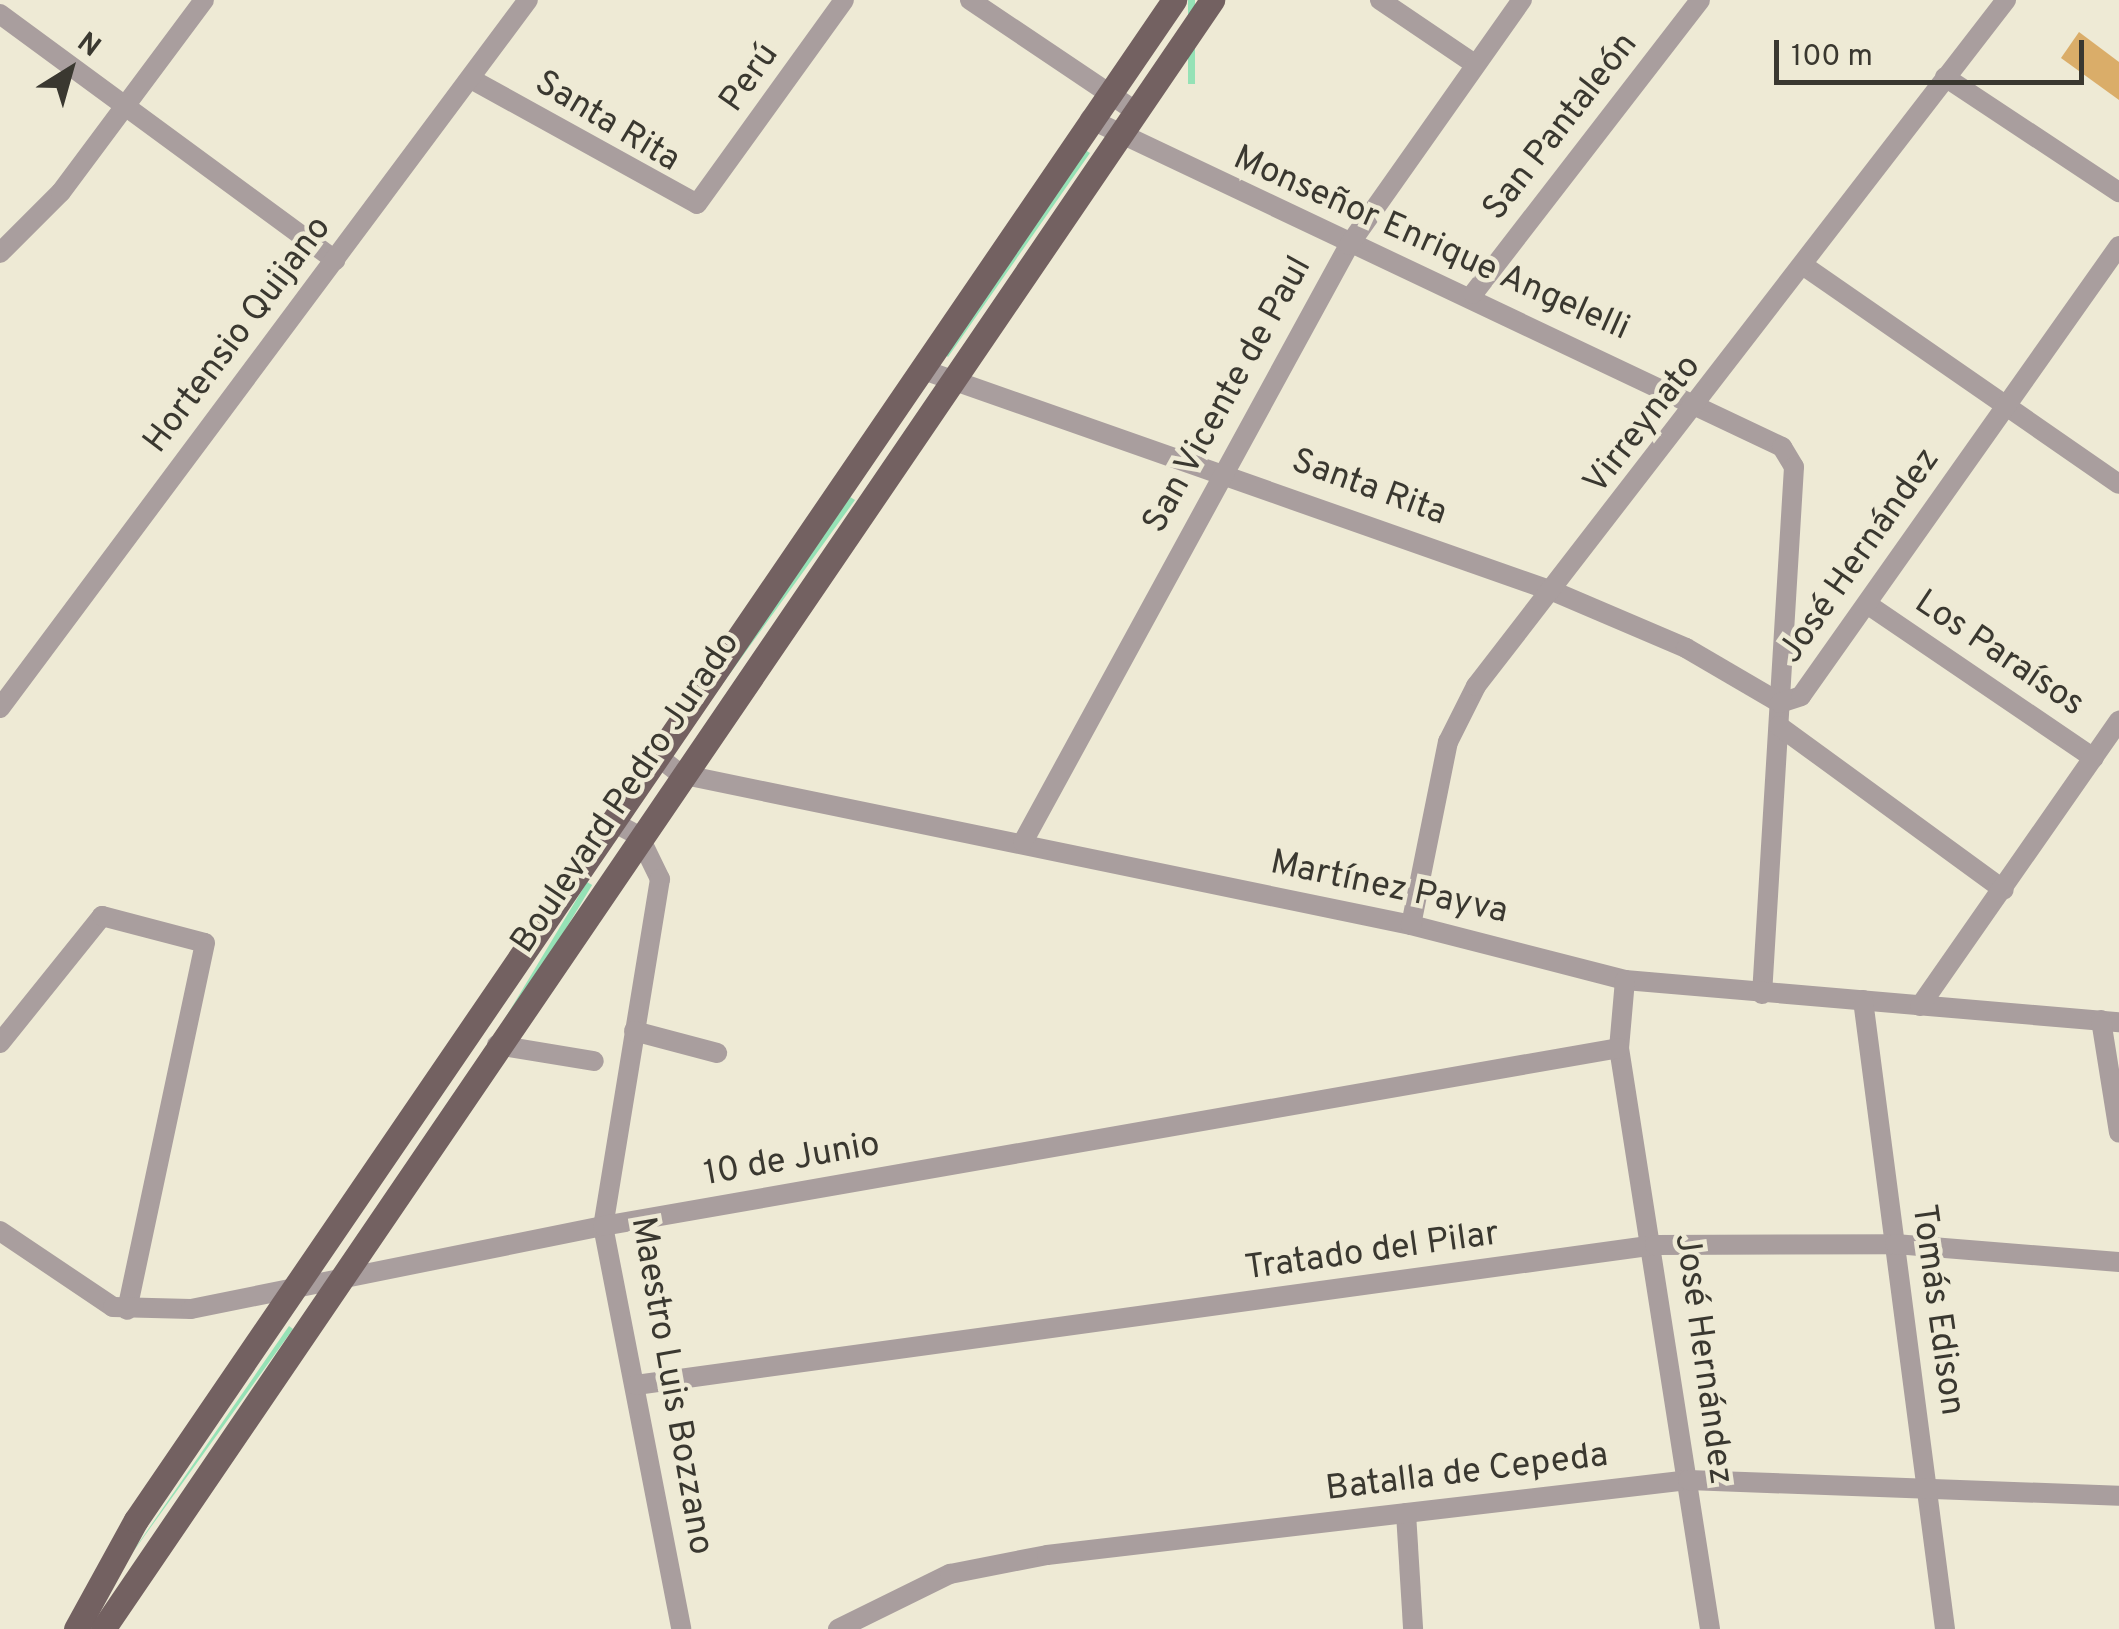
<!DOCTYPE html>
<html>
<head>
<meta charset="utf-8">
<style>
  body { margin:0 }
  #map { position:relative; width:2119px; height:1629px; overflow:hidden; background:#eeead5; font-family:Overpass,sans-serif }
  div>[style] { position:absolute }
  [style*='--x'] { left:calc(var(--x)*1px); top:calc(var(--y)*1px); width:calc(var(--w)*1px); rotate:calc(var(--a)*1deg) }
  .green>* { inset:0; background:#95e2b6; transform-origin:0 0 }
  .building>* { inset:0; background:#daad69 }
  .minor>* { height:20px; margin:-10px; padding:0 10px; transform-origin:10px; border-radius:10px; background:#a99e9e }
  .major>* { height:25px; margin:-12.5px; padding:0 12.5px; transform-origin:12.5px; border-radius:12.5px; background:#736161 }
  span { translate:-50% -50%; white-space:nowrap; text-align:center; line-height:1.15; -webkit-text-stroke:9px #eeead5; paint-order:stroke }
  .street-label { font-size:35px; color:#3a3830 }
  .north { position:absolute; left:20px; top:20px; width:100px; height:100px; -webkit-text-stroke:8px #eeead5; paint-order:stroke; rotate:37deg; font-size:28px; font-weight:700; line-height:40px; text-align:center; color:#3a3830 }
  .north::after { content:''; display:block; margin:auto; width:35px; height:45px; background:#3a3830; clip-path:polygon(50% 0,100% 100%,50% 72%,0 100%) }
  .scale { position:absolute; left:1774px; top:40px; width:310px; height:45px; box-sizing:border-box; border:5px solid #3a3830; border-top:0; padding-left:12px; font-size:30px; line-height:35px; white-space:nowrap; color:#3a3830; -webkit-text-stroke:8px #eeead5; paint-order:stroke }
</style>
</head>
<body>
<div id="map">
  <div class="green">
    <i style="left:1188px;top:0;width:7px;height:84px"></i>
    <i style="clip-path:polygon(1085px 150px,1090px 153px,948px 357px,944px 354px)"></i>
    <i style="clip-path:polygon(850px 497px,855px 500px,695px 722px)"></i>
    <i style="left:587px;top:882px;width:6px;height:413px;rotate:31deg"></i>
    <i style="clip-path:polygon(289px 1326px,293px 1329px,120px 1570px)"></i>
  </div>
  <div class="building">
    <i style="clip-path:polygon(2079px 32px,2119px 62px,2119px 100px,2061px 58px)"></i>
  </div>
  <div class="minor">
    <i style="--x:970;--y:0;--w:197;--a:33.9"></i>
    <i style="--x:1380;--y:0;--w:112;--a:34.1"></i>
    <i style="--x:0;--y:14;--w:416;--a:36.3"></i>
    <i style="--x:1945;--y:77;--w:209;--a:33.5"></i>
    <i style="--x:471;--y:79;--w:258;--a:28.9"></i>
    <i style="--x:697;--y:204;--w:251;--a:-54.2"></i>
    <i style="--x:1090;--y:119;--w:766;--a:25.36"></i>
    <i style="--x:1782;--y:447;--w:23;--a:59"></i>
    <i style="--x:1794;--y:467;--w:528;--a:93.47"></i>
    <i style="--x:0;--y:253;--w:86;--a:-45"></i>
    <i style="--x:61;--y:192;--w:239;--a:-53.3"></i>
    <i style="--x:1807;--y:268;--w:379;--a:34.7"></i>
    <i style="--x:1473;--y:294;--w:371;--a:-52.3"></i>
    <i style="--x:921;--y:369;--w:672;--a:19.38"></i>
    <i style="--x:1555;--y:592;--w:142;--a:23.1"></i>
    <i style="--x:1686;--y:648;--w:109;--a:30.3"></i>
    <i style="--x:1867;--y:604;--w:274;--a:34.2"></i>
    <i style="--x:1780;--y:703;--w:22;--a:-18"></i>
    <i style="--x:1801;--y:696;--w:551;--a:-54.75"></i>
    <i style="--x:0;--y:708;--w:883;--a:-53.29"></i>
    <i style="--x:1779;--y:726;--w:278;--a:36.1"></i>
    <i style="--x:656;--y:755;--w:31;--a:38"></i>
    <i style="--x:680;--y:774;--w:746;--a:11.67"></i>
    <i style="--x:1411;--y:925;--w:221;--a:14.4"></i>
    <i style="--x:1625;--y:980;--w:496;--a:4.9"></i>
    <i style="--x:611;--y:821;--w:32;--a:28"></i>
    <i style="--x:639;--y:836;--w:48;--a:64"></i>
    <i style="--x:660;--y:879;--w:352;--a:99.3"></i>
    <i style="--x:603;--y:1226;--w:410;--a:79"></i>
    <i style="--x:1023;--y:842;--w:680;--a:-61.36"></i>
    <i style="--x:1349;--y:245;--w:300;--a:-54.8"></i>
    <i style="--x:1411;--y:925;--w:187;--a:-78.6"></i>
    <i style="--x:1448;--y:742;--w:63;--a:-63.4"></i>
    <i style="--x:1476;--y:686;--w:867;--a:-52.31"></i>
    <i style="--x:1625;--y:980;--w:68;--a:95"></i>
    <i style="--x:1619;--y:1048;--w:588;--a:81.1"></i>
    <i style="--x:1863;--y:1000;--w:634;--a:82.57"></i>
    <i style="--x:1920;--y:1006;--w:348;--a:-55.1"></i>
    <i style="--x:2101;--y:1020;--w:114;--a:80.9"></i>
    <i style="--x:634;--y:1031;--w:86;--a:14.8"></i>
    <i style="--x:0;--y:1043;--w:163;--a:-51.2"></i>
    <i style="--x:102;--y:916;--w:106;--a:14.7"></i>
    <i style="--x:205;--y:943;--w:375;--a:102"></i>
    <i style="--x:497;--y:1045;--w:98;--a:9.4"></i>
    <i style="--x:0;--y:1231;--w:136;--a:33.9"></i>
    <i style="--x:113;--y:1307;--w:78;--a:1.5"></i>
    <i style="--x:191;--y:1309;--w:420;--a:-11.4"></i>
    <i style="--x:603;--y:1226;--w:1031;--a:-9.94"></i>
    <i style="--x:636;--y:1385;--w:1029;--a:-7.82"></i>
    <i style="--x:1655;--y:1245;--w:240;--a:-0.2"></i>
    <i style="--x:1895;--y:1244;--w:225;--a:4.6"></i>
    <i style="--x:1406;--y:1513;--w:116;--a:86.5"></i>
    <i style="--x:838;--y:1629;--w:125;--a:-26.2"></i>
    <i style="--x:950;--y:1574;--w:99;--a:-11.1"></i>
    <i style="--x:1047;--y:1555;--w:645;--a:-6.67"></i>
    <i style="--x:1688;--y:1480;--w:431;--a:2.1"></i>
  </div>
  <div class="major">
    <i style="--x:76;--y:1629;--w:124;--a:-61.2"></i>
    <i style="--x:136;--y:1520;--w:1841;--a:-55.67"></i>
    <i style="--x:103;--y:1629;--w:1971;--a:-55.75"></i>
  </div>
  <div class="street-label">
    <span style="left:750px;top:78px;rotate:-55deg">Perú</span>
    <span style="left:607px;top:122px;rotate:31deg">Santa Rita</span>
    <span style="left:1561px;top:127px;rotate:-52deg">San Pantaleón</span>
    <span style="left:1431px;top:244px;rotate:24deg">Monseñor Enrique Angelelli</span>
    <span style="left:238px;top:335px;rotate:-53deg">Hortensio Quijano</span>
    <span style="left:1228px;top:395px;rotate:-61deg">San Vicente de Paul</span>
    <span style="left:1643px;top:425px;rotate:-52deg">Virreynato</span>
    <span style="left:1369px;top:488px;rotate:20deg">Santa Rita</span>
    <span style="left:1860px;top:556px;rotate:-55deg">José Hernández</span>
    <span style="left:1999px;top:654px;rotate:34deg">Los Paraísos</span>
    <span style="left:626px;top:793px;rotate:-56deg">Boulevard Pedro Jurado</span>
    <span style="left:1389px;top:888px;rotate:12deg">Martínez Payva</span>
    <span style="left:792px;top:1160px;rotate:-10deg">10 de Junio</span>
    <span style="left:1372px;top:1252px;rotate:-8deg">Tratado del Pilar</span>
    <span style="left:1937px;top:1310px;rotate:82deg">Tomás Edison</span>
    <span style="left:1703px;top:1359px;rotate:82deg">José Hernández</span>
    <span style="left:671px;top:1386px;rotate:80deg">Maestro Luis Bozzano</span>
    <span style="left:1467px;top:1473px;rotate:-7deg">Batalla de Cepeda</span>
  </div>
  <div class="north">N</div>
  <div class="scale">100 m</div>
</div>
</body>
</html>
